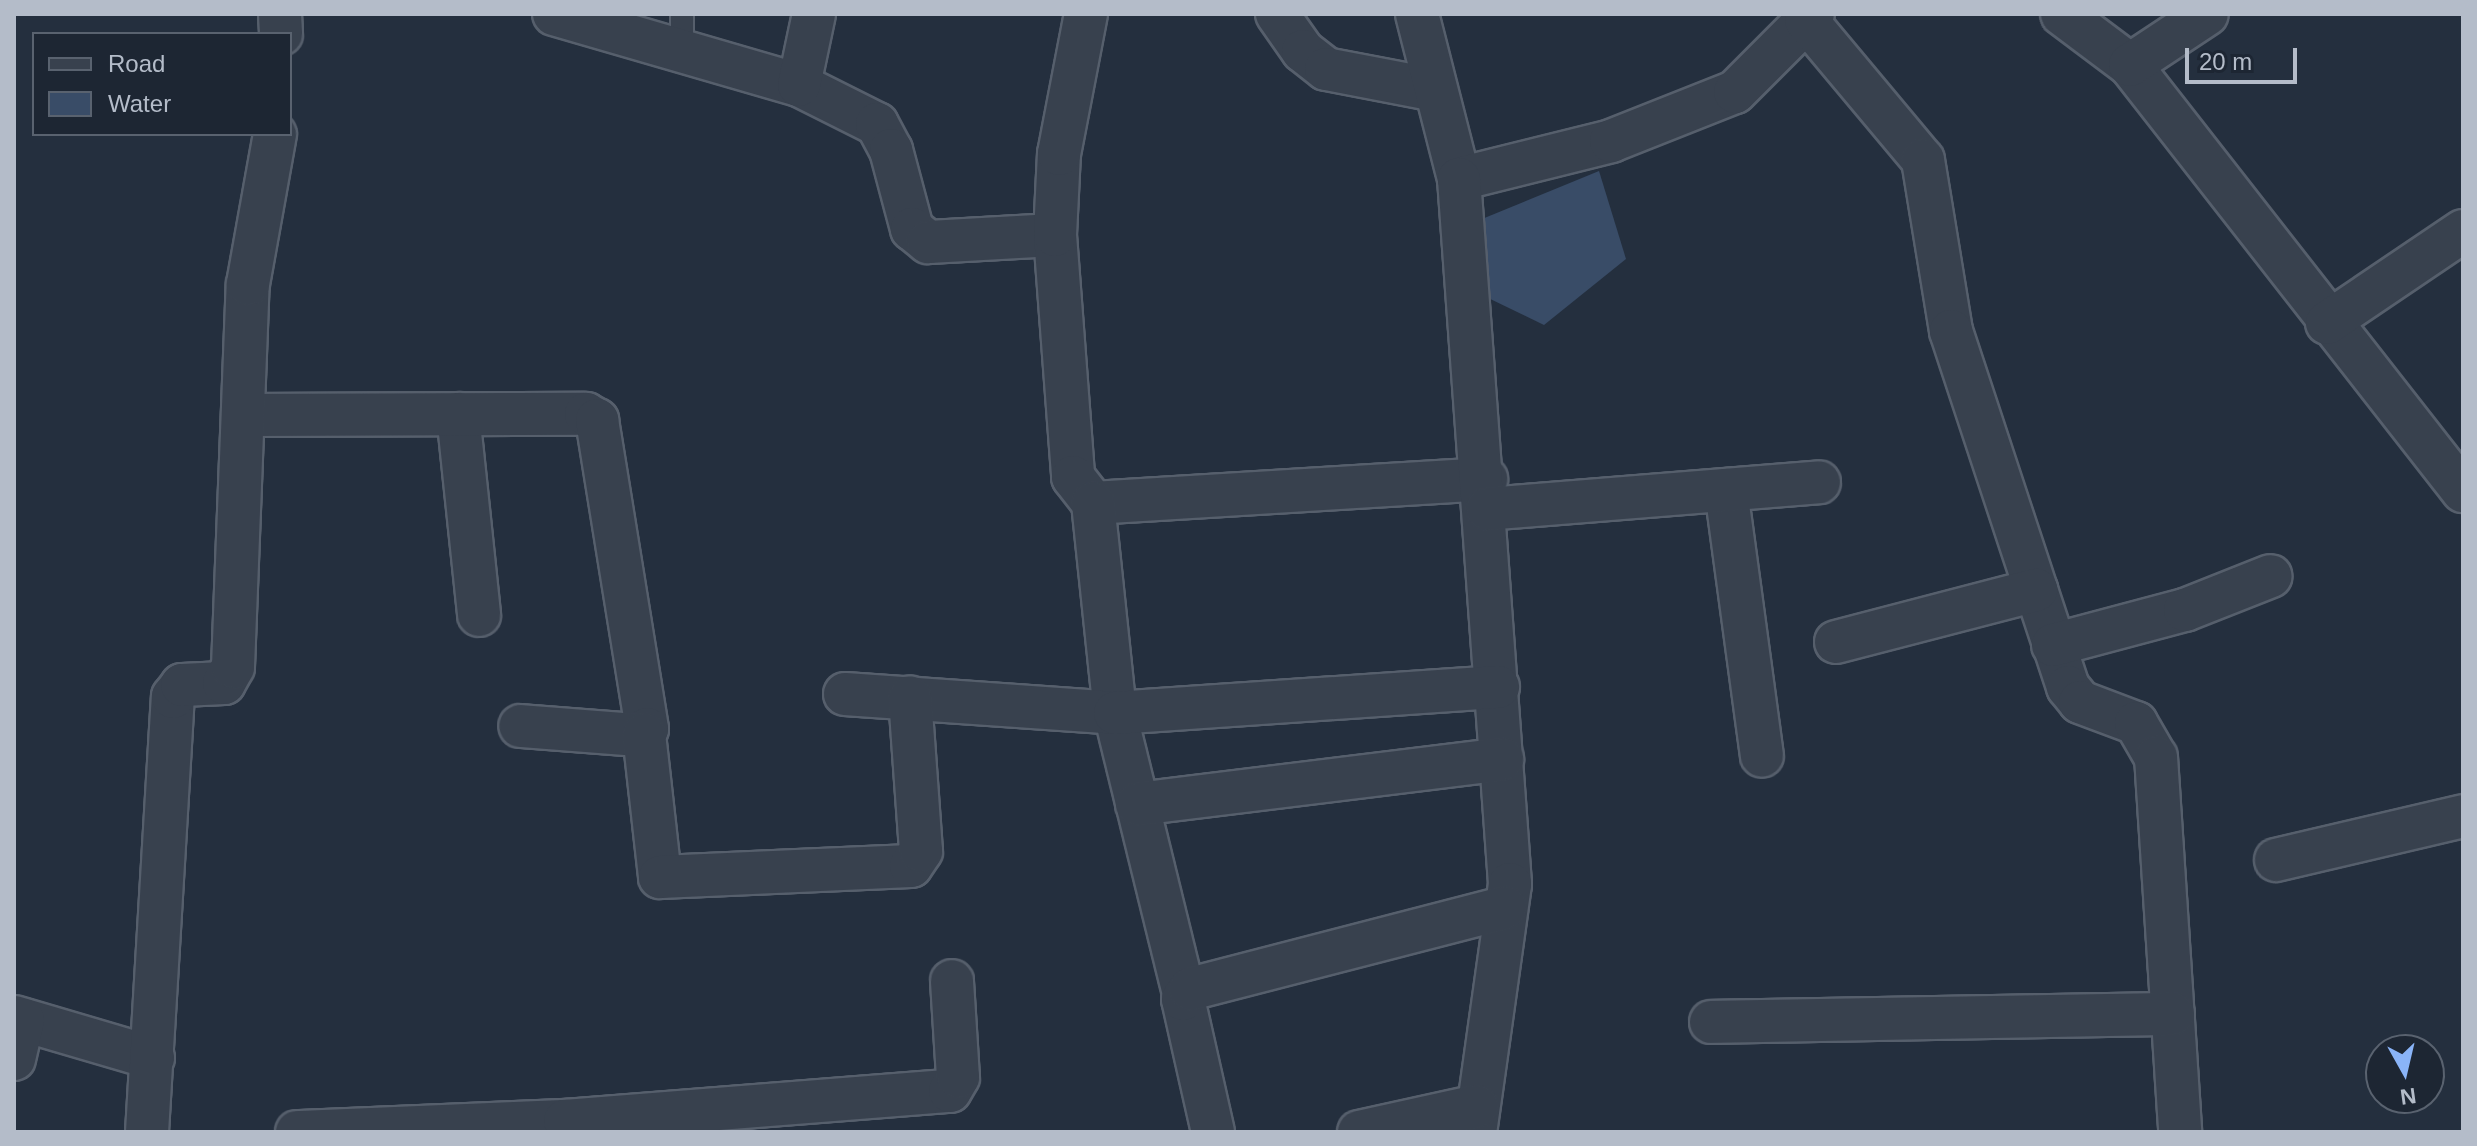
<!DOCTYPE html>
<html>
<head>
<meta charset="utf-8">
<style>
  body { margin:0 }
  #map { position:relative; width:2477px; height:1146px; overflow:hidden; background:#242f3e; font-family:Arial,sans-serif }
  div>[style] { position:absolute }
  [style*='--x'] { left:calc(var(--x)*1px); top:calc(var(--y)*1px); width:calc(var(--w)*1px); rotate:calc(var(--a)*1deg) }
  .water>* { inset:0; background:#394c67 }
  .roads { filter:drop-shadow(2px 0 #565f6c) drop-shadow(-2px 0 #565f6c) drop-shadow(0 2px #565f6c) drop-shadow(0 -2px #565f6c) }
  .lane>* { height:22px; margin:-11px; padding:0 11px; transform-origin:11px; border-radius:11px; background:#38414e }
  .street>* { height:42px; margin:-21px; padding:0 21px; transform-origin:21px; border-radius:21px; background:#38414e }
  span { translate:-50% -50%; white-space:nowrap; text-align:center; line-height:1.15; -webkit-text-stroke:6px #1d2633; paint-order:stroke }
  .frame { position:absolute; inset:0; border:16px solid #b4bcc9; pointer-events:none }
  .legend { position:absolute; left:32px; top:32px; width:260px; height:104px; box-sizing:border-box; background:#1d2633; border:2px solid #59626f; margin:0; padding:10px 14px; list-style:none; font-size:24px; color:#b4bcc9 }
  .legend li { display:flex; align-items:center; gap:16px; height:40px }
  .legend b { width:40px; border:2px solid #59626f }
  .north { position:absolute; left:2365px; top:1034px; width:80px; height:80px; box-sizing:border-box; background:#1d2633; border:2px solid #59626f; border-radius:50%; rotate:172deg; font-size:22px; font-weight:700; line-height:32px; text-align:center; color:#b4bcc9 }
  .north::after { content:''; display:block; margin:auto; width:28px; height:36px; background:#8ab4f8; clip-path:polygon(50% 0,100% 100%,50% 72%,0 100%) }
  .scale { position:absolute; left:2185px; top:48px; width:112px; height:36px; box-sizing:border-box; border:4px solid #b4bcc9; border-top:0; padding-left:10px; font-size:24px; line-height:28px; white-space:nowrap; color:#b4bcc9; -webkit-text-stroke:6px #1d2633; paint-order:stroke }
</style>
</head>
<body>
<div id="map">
  <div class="water">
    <i style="clip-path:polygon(1599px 171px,1626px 259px,1544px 325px,1482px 295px,1482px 219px)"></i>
  </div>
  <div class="roads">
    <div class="lane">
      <i style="--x:682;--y:46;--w:32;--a:-90"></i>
    </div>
    <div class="street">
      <i style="--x:280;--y:14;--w:20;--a:87"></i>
      <i style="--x:554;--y:14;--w:255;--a:16.2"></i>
      <i style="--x:799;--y:85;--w:87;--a:26.6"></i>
      <i style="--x:877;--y:124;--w:30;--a:62"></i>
      <i style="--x:891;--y:150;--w:82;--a:75.1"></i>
      <i style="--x:912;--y:229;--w:21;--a:39"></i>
      <i style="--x:928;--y:242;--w:127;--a:-3.2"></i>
      <i style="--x:1055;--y:235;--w:243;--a:85.7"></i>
      <i style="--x:1073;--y:477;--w:33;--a:52"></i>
      <i style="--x:1093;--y:503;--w:394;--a:-3.5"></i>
      <i style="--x:1277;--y:14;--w:45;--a:54.9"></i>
      <i style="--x:1303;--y:51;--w:29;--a:38"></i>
      <i style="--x:1326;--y:69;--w:111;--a:10.9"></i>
      <i style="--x:1417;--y:14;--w:170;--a:75.7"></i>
      <i style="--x:1459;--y:179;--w:157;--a:-14"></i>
      <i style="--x:1611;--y:141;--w:133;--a:-21.6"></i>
      <i style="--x:1735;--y:92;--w:110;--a:-45"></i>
      <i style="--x:2062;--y:14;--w:85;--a:36.9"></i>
      <i style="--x:2130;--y:65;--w:541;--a:51.99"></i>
      <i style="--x:1806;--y:20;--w:182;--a:50.1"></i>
      <i style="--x:1923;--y:160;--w:173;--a:80.7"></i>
      <i style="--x:1951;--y:331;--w:375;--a:71.8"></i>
      <i style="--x:2068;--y:687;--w:19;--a:51"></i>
      <i style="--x:2080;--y:702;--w:60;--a:20.6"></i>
      <i style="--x:2136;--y:723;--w:39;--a:60"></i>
      <i style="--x:2156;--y:757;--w:376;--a:86.3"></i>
      <i style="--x:2130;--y:65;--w:92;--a:-33.5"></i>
      <i style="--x:799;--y:85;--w:73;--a:-78.1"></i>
      <i style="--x:1459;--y:179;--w:707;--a:85.86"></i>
      <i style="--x:1510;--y:884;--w:250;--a:98"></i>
      <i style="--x:1055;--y:235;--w:81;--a:-87.2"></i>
      <i style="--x:1059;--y:154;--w:143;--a:-79.1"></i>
      <i style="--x:2327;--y:323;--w:164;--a:-34.1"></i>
      <i style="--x:458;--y:414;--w:202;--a:84"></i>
      <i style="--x:243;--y:415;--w:343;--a:-0.2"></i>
      <i style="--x:586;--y:414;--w:13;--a:29"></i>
      <i style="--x:597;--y:420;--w:313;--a:80.8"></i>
      <i style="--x:647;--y:729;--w:12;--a:149"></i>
      <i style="--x:637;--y:735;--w:117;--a:-175.6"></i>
      <i style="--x:1726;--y:490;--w:268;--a:82.3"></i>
      <i style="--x:1093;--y:503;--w:211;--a:84"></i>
      <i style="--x:1115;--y:713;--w:289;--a:76.2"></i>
      <i style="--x:1487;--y:509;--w:333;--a:-4.6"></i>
      <i style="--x:1836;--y:642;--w:207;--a:-14.6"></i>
      <i style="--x:2053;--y:645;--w:137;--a:-14.9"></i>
      <i style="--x:2185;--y:610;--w:92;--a:-21.6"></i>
      <i style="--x:845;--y:694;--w:271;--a:4"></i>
      <i style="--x:1115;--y:713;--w:384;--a:-3.9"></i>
      <i style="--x:644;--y:734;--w:144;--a:83.6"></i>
      <i style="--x:660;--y:877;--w:251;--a:-2.5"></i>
      <i style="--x:911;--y:866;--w:18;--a:-56"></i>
      <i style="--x:921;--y:851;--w:154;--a:-94.1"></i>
      <i style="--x:1137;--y:804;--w:368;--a:-7"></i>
      <i style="--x:2276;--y:860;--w:192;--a:-13.2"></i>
      <i style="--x:14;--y:1017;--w:145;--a:16.4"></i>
      <i style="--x:1711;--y:1022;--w:462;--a:-1"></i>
      <i style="--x:14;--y:1059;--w:40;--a:-77"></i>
      <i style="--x:147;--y:1132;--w:436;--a:-86.6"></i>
      <i style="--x:173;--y:697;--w:15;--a:-53"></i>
      <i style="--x:182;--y:685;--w:42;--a:-2.7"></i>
      <i style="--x:224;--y:683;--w:18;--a:-61"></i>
      <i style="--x:233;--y:667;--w:383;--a:-87.8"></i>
      <i style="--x:248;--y:284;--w:152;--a:-79.8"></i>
      <i style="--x:297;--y:1132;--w:268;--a:-2.4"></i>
      <i style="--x:565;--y:1121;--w:386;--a:-4.5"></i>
      <i style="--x:950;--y:1091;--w:16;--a:-60"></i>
      <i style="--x:958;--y:1077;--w:96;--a:-93.6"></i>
      <i style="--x:1213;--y:1132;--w:136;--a:-102.7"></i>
      <i style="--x:1183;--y:999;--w:12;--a:-55"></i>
      <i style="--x:1190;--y:989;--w:326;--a:-14.5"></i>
      <i style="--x:1359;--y:1132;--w:121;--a:-12.4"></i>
    </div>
  </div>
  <div class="frame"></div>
  <ul class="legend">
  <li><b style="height:10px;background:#38414e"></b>Road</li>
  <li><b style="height:22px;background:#394c67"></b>Water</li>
  </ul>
  <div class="north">N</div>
  <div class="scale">20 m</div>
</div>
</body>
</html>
